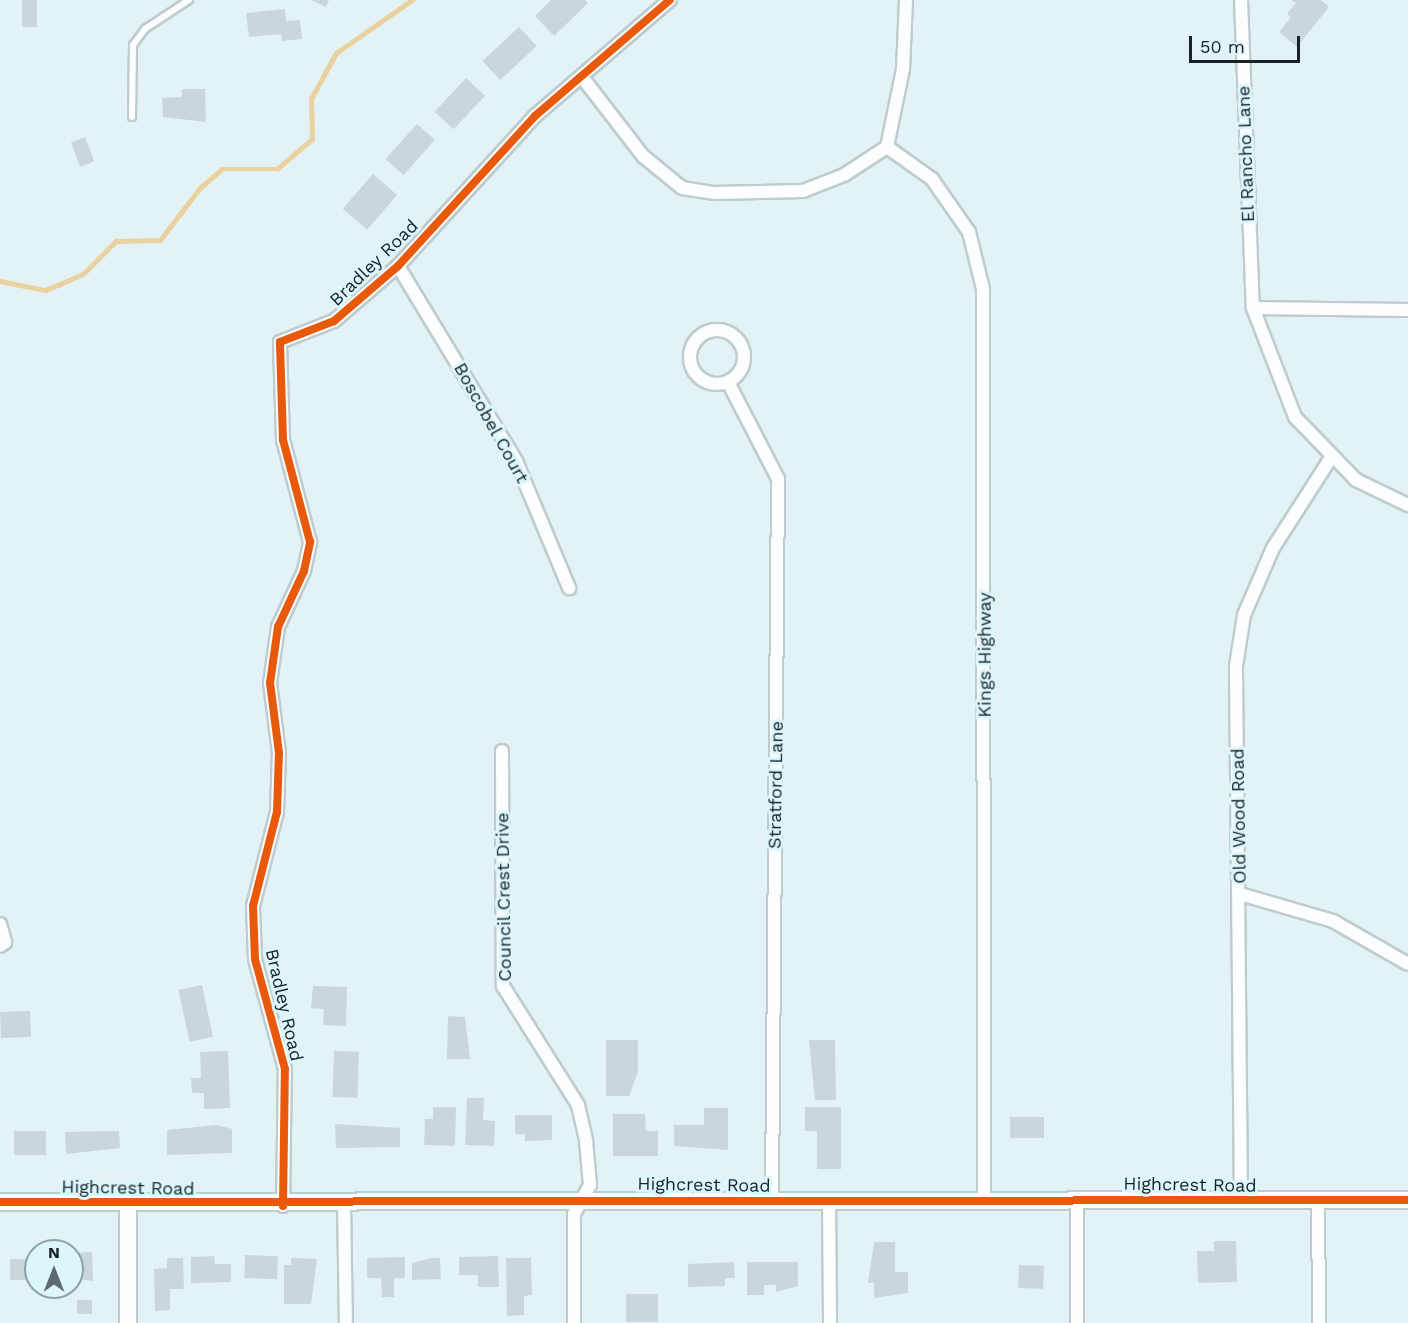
<!DOCTYPE html>
<html>
<head>
<meta charset="utf-8">
<style>
  body { margin:0 }
  #map { position:relative; width:1408px; height:1323px; overflow:hidden; background:#e3f2f5; font-family:"Work Sans",sans-serif }
  div>[style] { position:absolute }
  [style*='--x'] { left:calc(var(--x)*1px); top:calc(var(--y)*1px); width:calc(var(--w)*1px); rotate:calc(var(--a)*1deg) }
  .stream>* { height:4.5px; margin:-2.25px; padding:0 2.25px; transform-origin:2.25px; border-radius:2.25px; background:#ead1a0 }
  .building>* { inset:0; background:#cad7da; transform-origin:0 0 }
  .roads { filter:drop-shadow(2px 0 #bfccce) drop-shadow(-2px 0 #bfccce) drop-shadow(0 2px #bfccce) drop-shadow(0 -2px #bfccce) }
  .lane>* { height:6px; margin:-3px; padding:0 3px; transform-origin:3px; border-radius:3px; background:#fbfdfe }
  .street>* { height:12px; margin:-6px; padding:0 6px; transform-origin:6px; border-radius:6px; background:#fbfdfe }
  .street>.ring { margin:-6px; padding:0; box-sizing:content-box; background:none; border:12px solid #fbfdfe; border-radius:50% }
  .secondary>* { height:16px; margin:-8px; padding:0 8px; transform-origin:8px; border-radius:8px; background:#fbfdfe }
  .cycleway>* { height:8px; margin:-4px; padding:0 4px; transform-origin:4px; border-radius:4px; background:#e8590c }
  span { translate:-50% -50%; white-space:nowrap; text-align:center; line-height:1.15; -webkit-text-stroke:6px #dcf6fc; paint-order:stroke }
  .street-label { font-size:18px; color:#172326 }
  .north { position:absolute; left:24px; top:1239px; width:60px; height:60px; box-sizing:border-box; background:#dcf6fc; border:2px solid #8da2a6; border-radius:50%; rotate:0deg; font-size:16px; font-weight:700; line-height:24px; text-align:center; color:#172326 }
  .north::after { content:''; display:block; margin:auto; width:21px; height:27px; background:#5e6b6e; clip-path:polygon(50% 0,100% 100%,50% 72%,0 100%) }
  .scale { position:absolute; left:1189px; top:36px; width:111px; height:27px; box-sizing:border-box; border:3px solid #172326; border-top:0; padding-left:8px; font-size:18px; line-height:21px; white-space:nowrap; color:#172326; -webkit-text-stroke:4px #dcf6fc; paint-order:stroke }
</style>
</head>
<body>
<div id="map">
  <div class="stream">
    <i style="--x:0;--y:281;--w:46;--a:11.3"></i>
    <i style="--x:45;--y:290;--w:14;--a:-21"></i>
    <i style="--x:58;--y:285;--w:27;--a:-24"></i>
    <i style="--x:83;--y:274;--w:47;--a:-45"></i>
    <i style="--x:116;--y:241;--w:44;--a:-1.3"></i>
    <i style="--x:160;--y:240;--w:64;--a:-52.6"></i>
    <i style="--x:199;--y:189;--w:30;--a:-41"></i>
    <i style="--x:222;--y:169;--w:55;--a:0"></i>
    <i style="--x:277;--y:169;--w:46;--a:-40.6"></i>
    <i style="--x:312;--y:139;--w:40;--a:-91.4"></i>
    <i style="--x:311;--y:99;--w:52;--a:-61.5"></i>
    <i style="--x:336;--y:53;--w:93;--a:-34.9"></i>
  </div>
  <div class="building">
    <i style="left:22px;top:0;width:15px;height:27px"></i>
    <i style="clip-path:polygon(311px 0,329px 0,326px 7px)"></i>
    <i style="clip-path:polygon(551px 0,585px 0,588px 3px,554px 36px,535px 16px)"></i>
    <i style="clip-path:polygon(1291px 0,1321px 0,1329px 7px,1297px 47px,1279px 32px,1291px 17px,1287px 14px,1296px 3px)"></i>
    <i style="clip-path:polygon(285px 9px,286px 21px,300px 20px,302px 39px,282px 41px,281px 34px,249px 37px,246px 13px)"></i>
    <i style="left:519px;top:27px;width:26px;height:50px;rotate:47deg"></i>
    <i style="left:466px;top:78px;width:26px;height:46px;rotate:43deg"></i>
    <i style="clip-path:polygon(182px 89px,205px 89px,206px 122px,163px 117px,162px 98px,182px 97px)"></i>
    <i style="left:417px;top:124px;width:24px;height:47px;rotate:42deg"></i>
    <i style="left:85px;top:137px;width:26px;height:15px;rotate:69deg"></i>
    <i style="left:373px;top:174px;width:32px;height:46px;rotate:41deg"></i>
    <i style="left:202px;top:985px;width:53px;height:24px;rotate:78deg"></i>
    <i style="clip-path:polygon(313px 986px,347px 987px,346px 1026px,323px 1025px,324px 1009px,311px 1008px)"></i>
    <i style="left:30px;top:1011px;width:26px;height:30px;rotate:88deg"></i>
    <i style="clip-path:polygon(448px 1016px,465px 1017px,470px 1059px,447px 1059px)"></i>
    <i style="clip-path:polygon(606px 1040px,638px 1040px,638px 1072px,629px 1096px,606px 1096px)"></i>
    <i style="clip-path:polygon(809px 1040px,835px 1040px,836px 1100px,815px 1100px)"></i>
    <i style="clip-path:polygon(228px 1051px,230px 1108px,204px 1109px,204px 1093px,192px 1093px,191px 1078px,201px 1078px,200px 1052px)"></i>
    <i style="left:334px;top:1051px;width:25px;height:46px;rotate:2deg"></i>
    <i style="clip-path:polygon(467px 1098px,484px 1098px,483px 1120px,495px 1121px,494px 1146px,465px 1145px)"></i>
    <i style="clip-path:polygon(433px 1107px,456px 1107px,455px 1146px,424px 1145px,425px 1119px,433px 1119px)"></i>
    <i style="clip-path:polygon(805px 1107px,841px 1107px,841px 1169px,817px 1169px,817px 1131px,805px 1131px)"></i>
    <i style="clip-path:polygon(704px 1108px,728px 1108px,728px 1150px,674px 1146px,674px 1125px,704px 1125px)"></i>
    <i style="clip-path:polygon(613px 1114px,645px 1114px,646px 1131px,658px 1131px,658px 1156px,613px 1156px)"></i>
    <i style="clip-path:polygon(515px 1115px,552px 1115px,552px 1140px,525px 1141px,525px 1134px,515px 1134px)"></i>
    <i style="left:1010px;top:1117px;width:34px;height:21px"></i>
    <i style="clip-path:polygon(335px 1124px,400px 1128px,400px 1147px,336px 1148px)"></i>
    <i style="clip-path:polygon(217px 1125px,232px 1129px,232px 1153px,167px 1155px,167px 1130px)"></i>
    <i style="left:46px;top:1131px;width:24px;height:32px;rotate:90deg"></i>
    <i style="clip-path:polygon(119px 1131px,120px 1148px,66px 1154px,65px 1132px)"></i>
    <i style="clip-path:polygon(1214px 1241px,1236px 1241px,1237px 1282px,1198px 1283px,1197px 1251px,1214px 1251px)"></i>
    <i style="clip-path:polygon(874px 1242px,895px 1242px,895px 1272px,908px 1272px,908px 1293px,874px 1298px,874px 1283px,868px 1283px)"></i>
    <i style="clip-path:polygon(92px 1252px,93px 1281px,72px 1278px,72px 1253px)"></i>
    <i style="left:245px;top:1255px;width:33px;height:23px;rotate:2deg"></i>
    <i style="clip-path:polygon(214px 1256px,215px 1264px,231px 1264px,231px 1282px,191px 1283px,191px 1257px)"></i>
    <i style="clip-path:polygon(498px 1256px,499px 1287px,478px 1287px,478px 1275px,459px 1275px,459px 1257px)"></i>
    <i style="clip-path:polygon(405px 1257px,405px 1278px,394px 1278px,394px 1297px,382px 1297px,381px 1278px,367px 1278px,367px 1258px)"></i>
    <i style="clip-path:polygon(167px 1258px,183px 1258px,184px 1289px,170px 1289px,170px 1310px,155px 1311px,154px 1269px,167px 1268px)"></i>
    <i style="clip-path:polygon(291px 1258px,317px 1259px,311px 1304px,284px 1304px,284px 1265px,291px 1265px)"></i>
    <i style="clip-path:polygon(431px 1258px,440px 1258px,441px 1279px,412px 1280px,412px 1263px)"></i>
    <i style="clip-path:polygon(506px 1258px,531px 1258px,532px 1295px,524px 1296px,524px 1315px,507px 1316px)"></i>
    <i style="left:36px;top:1259px;width:21px;height:26px;rotate:90deg"></i>
    <i style="clip-path:polygon(734px 1262px,735px 1278px,725px 1278px,725px 1286px,688px 1287px,688px 1264px)"></i>
    <i style="clip-path:polygon(747px 1262px,798px 1262px,798px 1286px,776px 1292px,776px 1285px,764px 1285px,764px 1295px,747px 1295px)"></i>
    <i style="left:1019px;top:1265px;width:25px;height:23px;rotate:2deg"></i>
    <i style="left:626px;top:1294px;width:32px;height:28px"></i>
    <i style="left:77px;top:1300px;width:15px;height:14px"></i>
  </div>
  <div class="roads">
    <div class="lane">
      <i style="--x:132;--y:117;--w:72;--a:-89.2"></i>
      <i style="--x:133;--y:45;--w:20;--a:-53"></i>
      <i style="--x:145;--y:29;--w:53;--a:-33.4"></i>
    </div>
    <div class="street">
      <i style="--x:1241;--y:0;--w:308;--a:87.8"></i>
      <i style="--x:1253;--y:308;--w:117;--a:68.9"></i>
      <i style="--x:1295;--y:417;--w:88;--a:45.9"></i>
      <i style="--x:1356;--y:480;--w:58;--a:25.7"></i>
      <i style="--x:582;--y:77;--w:100;--a:52.3"></i>
      <i style="--x:643;--y:156;--w:50;--a:39.4"></i>
      <i style="--x:682;--y:188;--w:33;--a:9"></i>
      <i style="--x:715;--y:193;--w:88;--a:-1.3"></i>
      <i style="--x:803;--y:191;--w:44;--a:-21.3"></i>
      <i style="--x:844;--y:175;--w:51;--a:-33.1"></i>
      <i style="--x:887;--y:147;--w:55;--a:35.4"></i>
      <i style="--x:932;--y:179;--w:65;--a:55.1"></i>
      <i style="--x:969;--y:232;--w:59;--a:76.2"></i>
      <i style="--x:983;--y:289;--w:910;--a:89.94"></i>
      <i style="--x:887;--y:147;--w:80;--a:-78.4"></i>
      <i style="--x:903;--y:69;--w:69;--a:-87.5"></i>
      <i style="--x:398;--y:266;--w:228;--a:58.8"></i>
      <i style="--x:516;--y:461;--w:138;--a:67.3"></i>
      <i style="--x:1253;--y:308;--w:155;--a:0.7"></i>
      <i class="ring" style="left:690px;top:330px;width:42px;height:42px"></i>
      <i style="--x:728;--y:382;--w:109;--a:62.7"></i>
      <i style="--x:778;--y:479;--w:721;--a:90.48"></i>
      <i style="--x:502;--y:751;--w:235;--a:89.8"></i>
      <i style="--x:503;--y:986;--w:141;--a:57.8"></i>
      <i style="--x:578;--y:1105;--w:37;--a:77"></i>
      <i style="--x:586;--y:1141;--w:44;--a:84.8"></i>
      <i style="--x:590;--y:1185;--w:33;--a:119"></i>
      <i style="--x:574;--y:1214;--w:109;--a:90"></i>
      <i style="--x:1240;--y:894;--w:97;--a:16.2"></i>
      <i style="--x:1333;--y:921;--w:86;--a:29.8"></i>
      <i style="--x:0;--y:924;--w:19;--a:74"></i>
      <i style="--x:5;--y:942;--w:6;--a:141"></i>
      <i style="--x:1077;--y:1198;--w:125;--a:90"></i>
      <i style="--x:1318;--y:1200;--w:123;--a:89.5"></i>
      <i style="--x:829;--y:1201;--w:122;--a:89.5"></i>
      <i style="--x:1241;--y:1201;--w:535;--a:-90.54"></i>
      <i style="--x:1236;--y:666;--w:52;--a:-81.1"></i>
      <i style="--x:1244;--y:615;--w:73;--a:-66.6"></i>
      <i style="--x:1273;--y:548;--w:109;--a:-57.3"></i>
      <i style="--x:344;--y:1202;--w:121;--a:89.1"></i>
      <i style="--x:283;--y:1206;--w:137;--a:-89.2"></i>
      <i style="--x:285;--y:1069;--w:114;--a:-105.3"></i>
      <i style="--x:255;--y:959;--w:53;--a:-92.2"></i>
      <i style="--x:253;--y:906;--w:97;--a:-75.7"></i>
      <i style="--x:277;--y:812;--w:59;--a:-88.1"></i>
      <i style="--x:279;--y:753;--w:71;--a:-97.3"></i>
      <i style="--x:270;--y:683;--w:57;--a:-81.9"></i>
      <i style="--x:278;--y:627;--w:62;--a:-65.1"></i>
      <i style="--x:304;--y:571;--w:30;--a:-78"></i>
      <i style="--x:310;--y:542;--w:106;--a:-104.8"></i>
      <i style="--x:283;--y:440;--w:98;--a:-91.8"></i>
      <i style="--x:280;--y:342;--w:58;--a:-21.3"></i>
      <i style="--x:334;--y:321;--w:84;--a:-40.7"></i>
      <i style="--x:398;--y:266;--w:203;--a:-47.6"></i>
      <i style="--x:535;--y:116;--w:178;--a:-40.7"></i>
    </div>
    <div class="secondary">
      <i style="--x:0;--y:1202;--w:1408;--a:-0.08"></i>
      <i style="--x:128;--y:1323;--w:121;--a:-90"></i>
    </div>
  </div>
  <div class="cycleway">
    <i style="--x:0;--y:1202;--w:1408;--a:-0.08"></i>
    <i style="--x:283;--y:1206;--w:137;--a:-89.2"></i>
    <i style="--x:285;--y:1069;--w:114;--a:-105.3"></i>
    <i style="--x:255;--y:959;--w:53;--a:-92.2"></i>
    <i style="--x:253;--y:906;--w:97;--a:-75.7"></i>
    <i style="--x:277;--y:812;--w:59;--a:-88.1"></i>
    <i style="--x:279;--y:753;--w:71;--a:-97.3"></i>
    <i style="--x:270;--y:683;--w:57;--a:-81.9"></i>
    <i style="--x:278;--y:627;--w:62;--a:-65.1"></i>
    <i style="--x:304;--y:571;--w:30;--a:-78"></i>
    <i style="--x:310;--y:542;--w:106;--a:-104.8"></i>
    <i style="--x:283;--y:440;--w:98;--a:-91.8"></i>
    <i style="--x:280;--y:342;--w:58;--a:-21.3"></i>
    <i style="--x:334;--y:321;--w:84;--a:-40.7"></i>
    <i style="--x:398;--y:266;--w:203;--a:-47.6"></i>
    <i style="--x:535;--y:116;--w:178;--a:-40.7"></i>
  </div>
  <div class="street-label">
    <span style="left:1246px;top:154px;rotate:-92deg">El Rancho Lane</span>
    <span style="left:374px;top:263px;rotate:-44deg">Bradley Road</span>
    <span style="left:491px;top:423px;rotate:61deg">Boscobel Court</span>
    <span style="left:985px;top:655px;rotate:-90deg">Kings Highway</span>
    <span style="left:776px;top:785px;rotate:-89deg">Stratford Lane</span>
    <span style="left:1239px;top:816px;rotate:-91deg">Old Wood Road</span>
    <span style="left:504px;top:897px;rotate:-91deg">Council Crest Drive</span>
    <span style="left:284px;top:1005px;rotate:77deg">Bradley Road</span>
    <span style="left:704px;top:1185px;rotate:1deg">Highcrest Road</span>
    <span style="left:1190px;top:1185px;rotate:1deg">Highcrest Road</span>
    <span style="left:128px;top:1188px;rotate:1deg">Highcrest Road</span>
  </div>
  <div class="north">N</div>
  <div class="scale">50 m</div>
</div>
</body>
</html>
